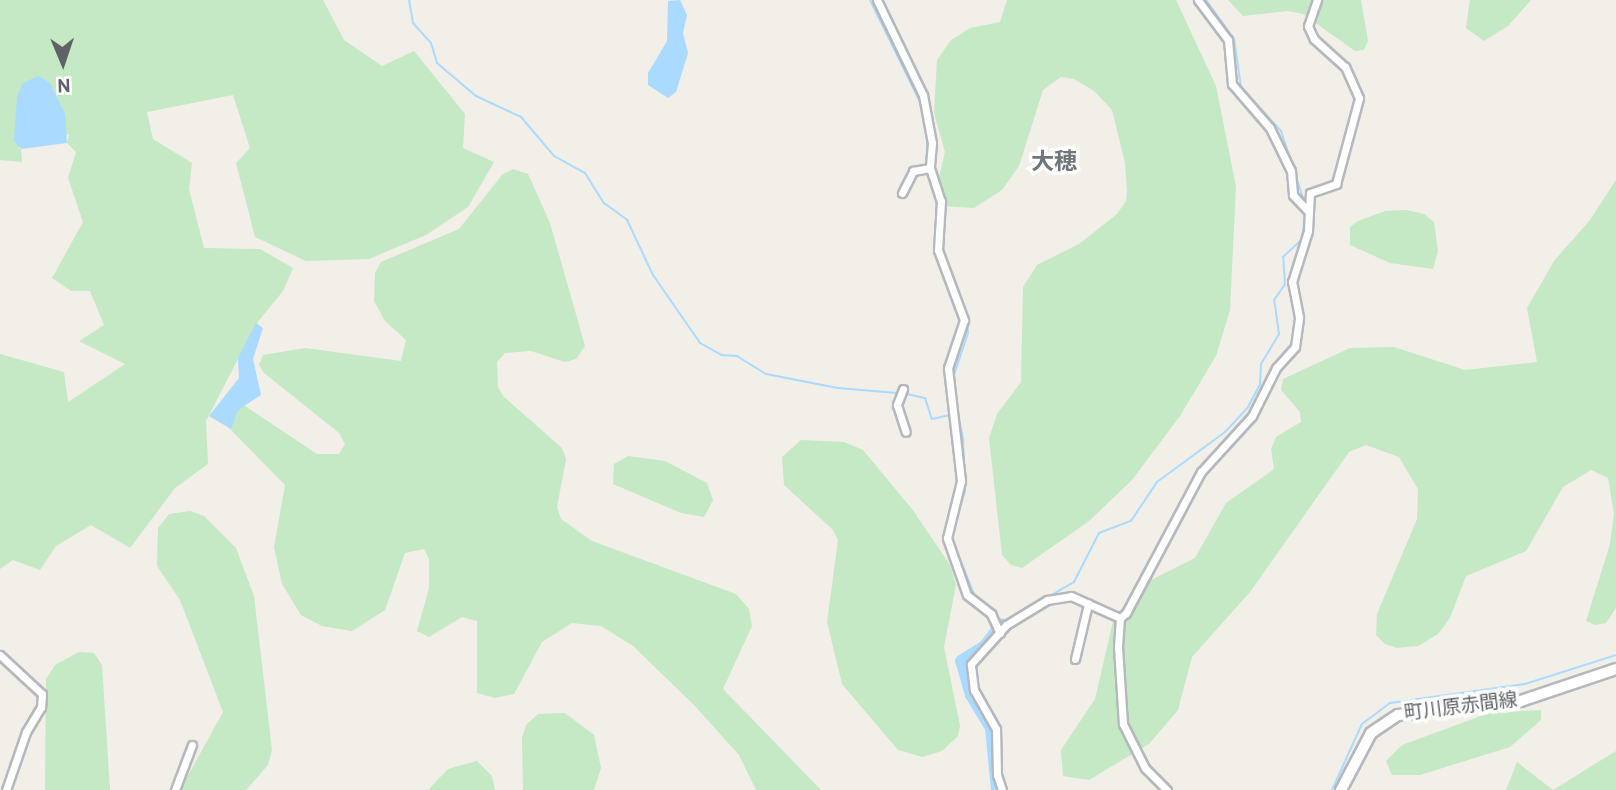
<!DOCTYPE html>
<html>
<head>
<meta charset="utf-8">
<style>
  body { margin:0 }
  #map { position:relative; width:1616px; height:790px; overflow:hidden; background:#f1efe8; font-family:Overpass,"Noto Sans JP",sans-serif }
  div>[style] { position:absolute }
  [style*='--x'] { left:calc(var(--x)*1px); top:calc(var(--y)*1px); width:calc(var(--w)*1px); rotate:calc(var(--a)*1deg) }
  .green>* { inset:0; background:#c5e8c5 }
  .water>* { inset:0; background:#aadaff }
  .stream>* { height:2px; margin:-1px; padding:0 1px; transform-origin:1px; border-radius:1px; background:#aadaff }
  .river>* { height:12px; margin:-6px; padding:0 6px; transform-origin:6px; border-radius:6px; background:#aadaff }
  .roads { filter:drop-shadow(2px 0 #b5b8bc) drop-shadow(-2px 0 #b5b8bc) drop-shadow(0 2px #b5b8bc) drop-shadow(0 -2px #b5b8bc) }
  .minor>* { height:7px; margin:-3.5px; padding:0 3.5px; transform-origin:3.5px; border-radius:3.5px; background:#fff }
  .secondary>* { height:10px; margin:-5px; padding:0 5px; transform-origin:5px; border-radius:5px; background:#fff }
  span { translate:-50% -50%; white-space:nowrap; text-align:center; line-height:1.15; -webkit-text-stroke:7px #fff; paint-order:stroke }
  .street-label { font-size:19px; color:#5f6368 }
  .quarter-label { font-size:23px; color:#70757a; font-weight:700 }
  .north { position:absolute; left:28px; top:28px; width:70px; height:70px; -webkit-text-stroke:5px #fff; paint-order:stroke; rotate:178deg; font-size:19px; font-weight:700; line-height:28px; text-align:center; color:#5f6368 }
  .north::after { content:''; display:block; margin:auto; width:24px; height:32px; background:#5f6368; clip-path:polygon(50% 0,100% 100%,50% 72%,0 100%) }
</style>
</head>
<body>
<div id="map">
  <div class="green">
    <i style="clip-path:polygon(0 0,323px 0,344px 40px,382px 66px,414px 51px,465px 114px,463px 148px,494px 162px,468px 207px,426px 235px,369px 259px,306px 261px,255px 237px,236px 163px,250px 148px,233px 95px,147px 112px,153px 139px,192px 163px,189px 189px,204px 248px,260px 249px,293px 268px,283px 291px,256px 324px,206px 421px,208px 464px,175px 488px,130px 548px,91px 525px,56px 546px,40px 570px,13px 560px,0 569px,0 354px,64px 372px,68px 402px,125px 364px,79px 341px,104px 325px,90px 291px,71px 291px,52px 278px,83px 222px,68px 178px,76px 152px,67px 143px,69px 134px,17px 148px,21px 149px,22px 162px,0 160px)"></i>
    <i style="clip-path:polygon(1007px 0,1176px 0,1216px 86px,1236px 187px,1230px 310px,1216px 356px,1180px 416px,1132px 480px,1089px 521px,1022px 568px,1011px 565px,1002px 555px,989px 438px,997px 414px,1021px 382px,1023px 287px,1037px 265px,1079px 244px,1117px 214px,1126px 201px,1127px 191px,1125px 163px,1112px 110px,1094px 91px,1074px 79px,1061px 77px,1043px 90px,1019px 166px,1002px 190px,974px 208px,941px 206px,938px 182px,945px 152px,934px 113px,937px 60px,951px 40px,970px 28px,1000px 22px)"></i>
    <i style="clip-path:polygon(1228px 0,1361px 0,1368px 41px,1364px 50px,1355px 51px,1303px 14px,1288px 11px,1243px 16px)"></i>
    <i style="clip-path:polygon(1470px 0,1531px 0,1508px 26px,1484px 41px,1466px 28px)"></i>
    <i style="clip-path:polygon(513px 169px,528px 174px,550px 223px,585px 346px,576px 359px,565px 362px,531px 351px,505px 353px,497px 362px,498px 387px,503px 396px,562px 448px,566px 459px,557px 507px,561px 519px,592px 541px,736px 594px,749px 609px,752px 626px,723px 689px,821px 790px,756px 790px,739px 755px,694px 705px,633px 646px,601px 626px,572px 623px,542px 642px,514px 694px,495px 698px,477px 693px,477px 621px,462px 617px,429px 637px,417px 631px,429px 588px,429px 559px,424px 549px,405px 553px,385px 610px,352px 631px,322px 626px,301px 615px,282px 584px,274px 547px,285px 485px,225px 424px,242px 404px,317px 454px,339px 454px,345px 444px,339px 433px,264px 373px,259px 365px,263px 355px,305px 348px,401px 361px,406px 340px,385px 321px,374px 301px,375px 273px,381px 262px,459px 229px,502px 175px)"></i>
    <i style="clip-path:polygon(1616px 180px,1616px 608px,1606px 623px,1595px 625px,1586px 621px,1610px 544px,1614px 514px,1608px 478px,1591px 470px,1563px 487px,1526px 551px,1466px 576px,1450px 618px,1438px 634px,1418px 646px,1397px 648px,1385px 644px,1376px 635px,1377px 614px,1417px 519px,1418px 489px,1399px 457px,1366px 445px,1349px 452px,1250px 592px,1192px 657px,1178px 710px,1149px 744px,1089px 780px,1063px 776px,1061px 750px,1095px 699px,1114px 617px,1147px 582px,1195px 558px,1226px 503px,1274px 469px,1271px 449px,1276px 437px,1301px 422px,1300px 412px,1281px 390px,1283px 379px,1350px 348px,1394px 347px,1465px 370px,1537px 362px,1527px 308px,1554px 261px,1590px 220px)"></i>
    <i style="clip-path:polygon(1406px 210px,1424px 214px,1434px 222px,1438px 251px,1433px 269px,1390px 263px,1350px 245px,1350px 227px,1358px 221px,1385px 211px)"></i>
    <i style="clip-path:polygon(801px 440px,844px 442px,863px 450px,912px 509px,950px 565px,956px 585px,944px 647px,960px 726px,958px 736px,942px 751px,922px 757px,898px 750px,842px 684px,827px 622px,838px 540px,833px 530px,784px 485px,782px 457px)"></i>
    <i style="clip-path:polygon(628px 456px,665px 461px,707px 483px,713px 500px,704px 517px,681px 513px,613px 484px,614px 464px)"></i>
    <i style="clip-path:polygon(190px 511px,204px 516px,236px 548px,254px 596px,272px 750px,268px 765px,246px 790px,180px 790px,223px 712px,180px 600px,157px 566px,158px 528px,169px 514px)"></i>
    <i style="clip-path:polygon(79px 652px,94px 653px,102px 665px,110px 790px,45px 790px,46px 679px,55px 665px)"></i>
    <i style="clip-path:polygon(1541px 710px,1541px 720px,1510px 747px,1420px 775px,1392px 775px,1386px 761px,1402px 745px,1489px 713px)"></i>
    <i style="clip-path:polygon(565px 713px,594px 735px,601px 768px,594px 790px,523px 790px,522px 738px,526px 725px,538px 714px)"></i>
    <i style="clip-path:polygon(1616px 751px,1616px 790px,1553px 790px)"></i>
    <i style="clip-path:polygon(477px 761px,492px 776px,495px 790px,428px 790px,448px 769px)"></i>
    <i style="clip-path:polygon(1517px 762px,1553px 790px,1506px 790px)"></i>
  </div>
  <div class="water">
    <i style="clip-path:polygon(680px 0,687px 15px,683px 33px,688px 53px,676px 92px,668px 98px,648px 85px,648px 73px,667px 41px,668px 1px)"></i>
    <i style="clip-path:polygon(38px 76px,50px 83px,65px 114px,67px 143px,21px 149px,14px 141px,17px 97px,23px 83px)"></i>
    <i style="clip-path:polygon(256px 323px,263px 328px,253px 359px,261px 395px,238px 410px,231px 429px,209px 416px,239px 378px,238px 358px)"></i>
  </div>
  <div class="stream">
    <i style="--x:409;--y:0;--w:23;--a:80"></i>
    <i style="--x:413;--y:23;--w:27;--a:48"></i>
    <i style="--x:431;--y:43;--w:21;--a:73"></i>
    <i style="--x:437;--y:63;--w:51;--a:40.2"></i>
    <i style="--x:476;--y:96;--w:50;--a:25"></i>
    <i style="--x:521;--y:117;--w:51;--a:49.8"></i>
    <i style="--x:554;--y:156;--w:35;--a:29"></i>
    <i style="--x:585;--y:173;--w:36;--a:58"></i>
    <i style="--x:604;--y:203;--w:29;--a:36"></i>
    <i style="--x:627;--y:220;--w:61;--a:64.7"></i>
    <i style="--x:653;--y:275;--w:83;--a:55.3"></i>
    <i style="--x:700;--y:343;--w:25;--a:29"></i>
    <i style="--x:722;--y:355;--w:15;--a:4"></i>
    <i style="--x:737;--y:356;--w:34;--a:32"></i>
    <i style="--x:766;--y:374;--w:73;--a:11"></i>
    <i style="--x:838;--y:388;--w:59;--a:4.8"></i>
    <i style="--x:870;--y:0;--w:114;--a:63.9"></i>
    <i style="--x:920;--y:102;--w:17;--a:77"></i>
    <i style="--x:1206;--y:0;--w:48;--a:54.3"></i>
    <i style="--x:1234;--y:39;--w:49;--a:81.7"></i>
    <i style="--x:1241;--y:87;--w:59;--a:47.7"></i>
    <i style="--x:1281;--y:131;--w:74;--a:71.8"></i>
    <i style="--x:926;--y:164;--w:26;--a:-86"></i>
    <i style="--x:942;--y:251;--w:64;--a:69.9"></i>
    <i style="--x:953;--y:378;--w:47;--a:-71.6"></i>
    <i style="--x:968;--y:333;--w:13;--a:-94"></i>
    <i style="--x:903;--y:393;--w:23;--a:13"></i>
    <i style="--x:925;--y:398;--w:22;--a:72"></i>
    <i style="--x:932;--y:419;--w:17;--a:-13"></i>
    <i style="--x:953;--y:528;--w:38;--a:-72"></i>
    <i style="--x:965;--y:492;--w:54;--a:-92.1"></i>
    <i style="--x:963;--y:438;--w:38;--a:-102"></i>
    <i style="--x:951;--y:537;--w:61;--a:68"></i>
    <i style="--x:974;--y:594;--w:40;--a:48"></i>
    <i style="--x:1001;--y:624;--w:84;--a:-29.9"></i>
    <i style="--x:1074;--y:582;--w:55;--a:-63"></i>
    <i style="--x:1099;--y:533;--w:34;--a:-21"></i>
    <i style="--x:1131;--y:521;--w:47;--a:-56.3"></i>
    <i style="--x:1157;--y:482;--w:84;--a:-36.3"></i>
    <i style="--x:1225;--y:432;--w:34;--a:-47"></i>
    <i style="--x:1248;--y:407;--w:26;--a:-62"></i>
    <i style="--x:1260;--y:384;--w:20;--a:-87"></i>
    <i style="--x:1261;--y:364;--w:35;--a:-59"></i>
    <i style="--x:1279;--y:334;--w:34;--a:-98"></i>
    <i style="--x:1274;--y:300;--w:19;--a:-55"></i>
    <i style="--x:1285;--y:284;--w:27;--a:-94"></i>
    <i style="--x:1283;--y:257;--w:26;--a:-43"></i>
    <i style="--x:1302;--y:239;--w:26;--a:-83"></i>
    <i style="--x:1332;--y:790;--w:72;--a:-65.6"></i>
    <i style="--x:1362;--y:724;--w:35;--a:-37"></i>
    <i style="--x:1390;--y:703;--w:136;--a:-8"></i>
    <i style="--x:1525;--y:684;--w:96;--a:-17.7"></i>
  </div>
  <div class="river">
    <i style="--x:997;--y:790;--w:62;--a:-95.5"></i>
    <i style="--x:991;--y:728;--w:39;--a:-121"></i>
    <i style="--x:971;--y:695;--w:35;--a:-106"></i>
    <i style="--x:961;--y:661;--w:28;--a:-32"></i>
    <i style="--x:985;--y:646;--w:27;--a:-54"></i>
  </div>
  <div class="roads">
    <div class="minor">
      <i style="--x:877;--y:0;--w:106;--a:64.2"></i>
      <i style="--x:923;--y:95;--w:49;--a:79.4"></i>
      <i style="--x:932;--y:143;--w:25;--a:95"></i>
      <i style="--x:930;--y:168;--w:35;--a:72"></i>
      <i style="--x:941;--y:201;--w:49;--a:93.5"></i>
      <i style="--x:938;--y:250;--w:75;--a:69.6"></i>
      <i style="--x:964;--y:320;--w:51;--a:108.4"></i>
      <i style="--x:948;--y:368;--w:114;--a:83.4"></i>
      <i style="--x:961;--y:481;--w:59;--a:103.8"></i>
      <i style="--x:947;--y:538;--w:60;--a:70.7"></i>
      <i style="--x:967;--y:595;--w:31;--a:38"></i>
      <i style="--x:991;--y:614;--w:21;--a:65"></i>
      <i style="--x:1198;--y:0;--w:50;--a:53.1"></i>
      <i style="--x:1228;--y:40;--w:44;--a:84.8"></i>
      <i style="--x:1232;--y:84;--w:58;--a:49.2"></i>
      <i style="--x:1270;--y:128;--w:48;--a:64"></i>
      <i style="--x:1291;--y:171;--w:24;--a:85"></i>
      <i style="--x:1293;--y:195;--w:23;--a:47"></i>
      <i style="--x:902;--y:193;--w:25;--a:-63"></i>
      <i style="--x:913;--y:171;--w:17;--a:-10"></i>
      <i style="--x:903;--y:389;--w:17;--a:111"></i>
      <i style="--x:897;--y:405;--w:28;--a:72"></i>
      <i style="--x:1120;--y:618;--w:29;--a:94"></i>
      <i style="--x:1118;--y:647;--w:77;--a:86.3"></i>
      <i style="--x:1123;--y:724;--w:49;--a:63.4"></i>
      <i style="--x:1145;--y:768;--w:31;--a:45"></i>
      <i style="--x:0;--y:655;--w:57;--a:42.9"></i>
      <i style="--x:42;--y:694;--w:13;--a:94"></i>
      <i style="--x:41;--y:707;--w:29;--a:121"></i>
      <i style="--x:26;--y:732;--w:61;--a:109"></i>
      <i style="--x:1075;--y:659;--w:57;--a:-76.7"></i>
      <i style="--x:175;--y:790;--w:48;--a:-69.3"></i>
      <i style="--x:1002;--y:790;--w:16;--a:-108"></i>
      <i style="--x:997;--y:775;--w:46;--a:-91.2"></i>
      <i style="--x:996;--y:729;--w:45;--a:-119.4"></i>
      <i style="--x:974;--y:690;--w:26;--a:-97"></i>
      <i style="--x:971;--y:664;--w:52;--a:-48.1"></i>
      <i style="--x:1006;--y:625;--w:48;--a:-31.4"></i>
      <i style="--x:1047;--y:600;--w:24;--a:-9"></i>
      <i style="--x:1071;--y:596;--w:54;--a:24.2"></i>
      <i style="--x:1120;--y:618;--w:8;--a:-40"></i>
      <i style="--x:1126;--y:613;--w:160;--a:-62"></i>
      <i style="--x:1201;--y:472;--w:76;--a:-47.7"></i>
      <i style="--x:1252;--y:416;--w:54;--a:-63.4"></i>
      <i style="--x:1276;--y:368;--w:28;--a:-48"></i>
      <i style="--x:1295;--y:347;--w:30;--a:-82"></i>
      <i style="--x:1299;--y:317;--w:36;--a:-101"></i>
      <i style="--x:1292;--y:282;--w:53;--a:-72.6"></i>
      <i style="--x:1308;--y:231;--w:38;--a:-87"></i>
      <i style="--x:1310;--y:193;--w:28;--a:-19"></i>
      <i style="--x:1336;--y:184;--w:89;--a:-75"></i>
      <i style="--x:1359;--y:98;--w:34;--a:-114"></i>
      <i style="--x:1345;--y:67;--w:42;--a:-137.9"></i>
      <i style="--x:1314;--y:39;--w:14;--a:-115"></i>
      <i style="--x:1308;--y:26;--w:28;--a:-71"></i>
    </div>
    <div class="secondary">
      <i style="--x:1341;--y:790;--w:64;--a:-62.2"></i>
      <i style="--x:1371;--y:733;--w:32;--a:-34"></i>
      <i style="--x:1398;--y:715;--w:124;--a:-6.5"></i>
      <i style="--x:1521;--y:701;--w:100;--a:-18.6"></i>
    </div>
  </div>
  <div class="street-label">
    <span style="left:1461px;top:708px;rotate:-7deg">町川原赤間線</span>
  </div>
  <div class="quarter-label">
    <span style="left:1054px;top:164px">大穂</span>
  </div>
  <div class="north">N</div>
</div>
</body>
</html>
